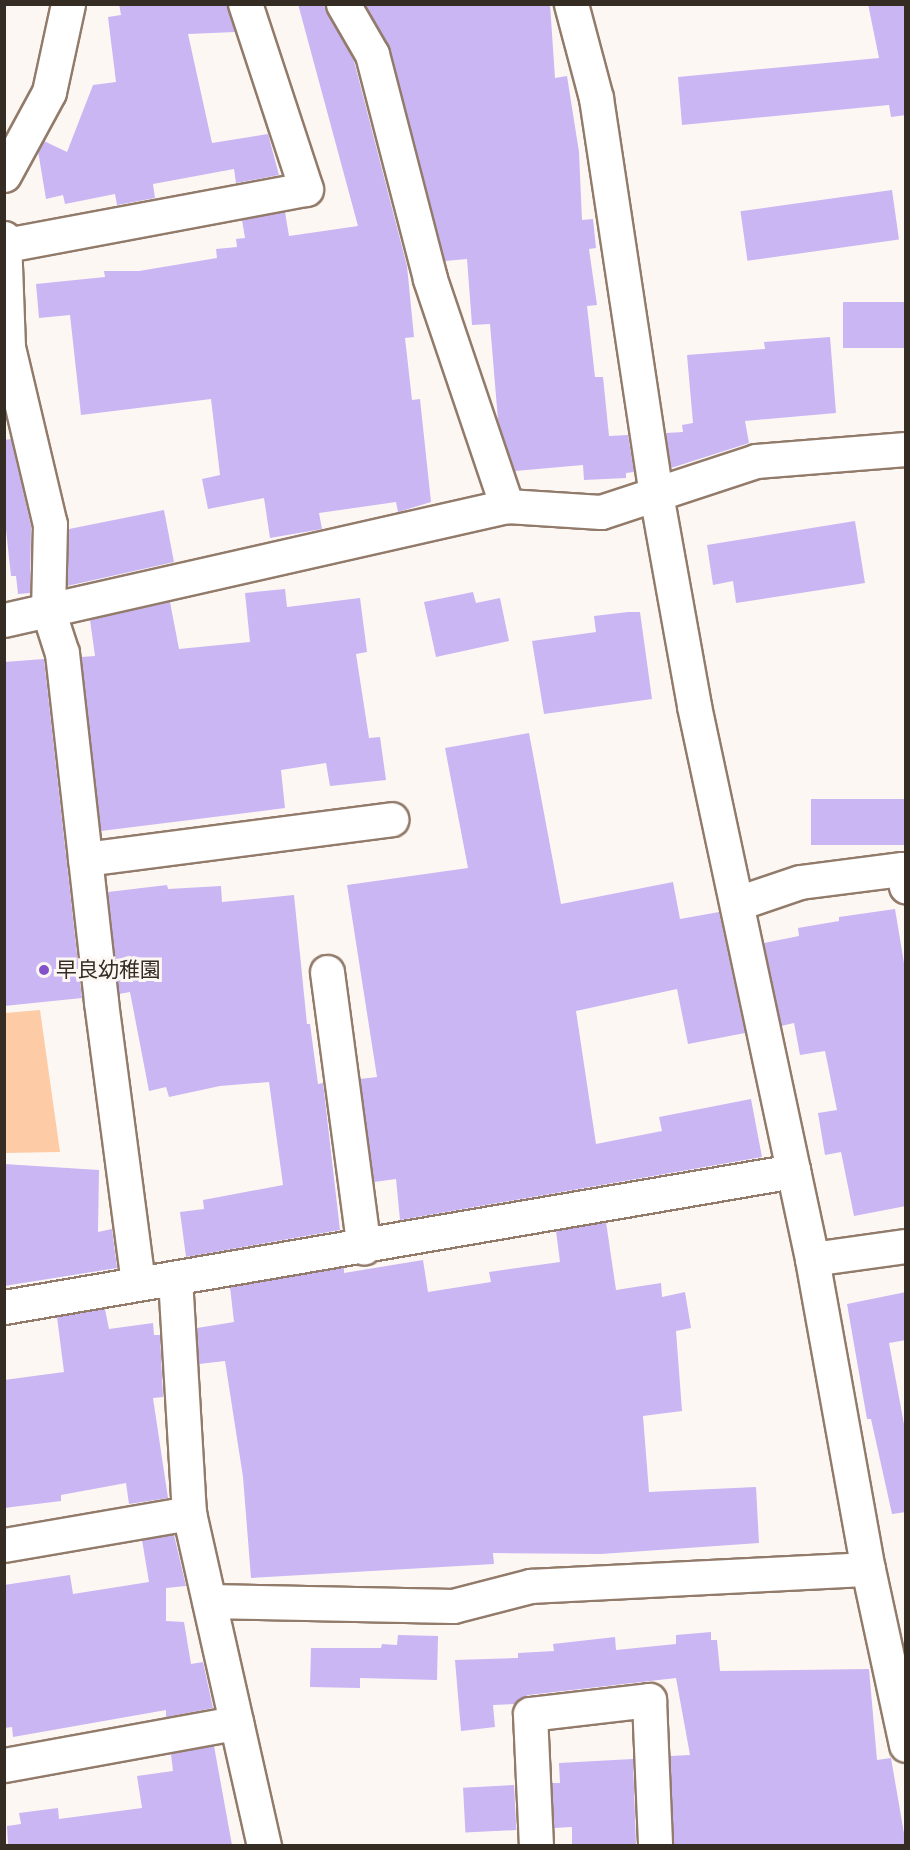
<!DOCTYPE html>
<html>
<head>
<meta charset="utf-8">
<style>
  body { margin:0 }
  #map { position:relative; width:910px; height:1850px; overflow:hidden; background:#fdf7f3; font-family:"Roboto Condensed","Noto Sans JP",sans-serif }
  div>[style] { position:absolute }
  [style*='--x'] { left:calc(var(--x)*1px); top:calc(var(--y)*1px); width:calc(var(--w)*1px); rotate:calc(var(--a)*1deg) }
  .green>* { inset:0; background:#fdcca7 }
  .building>* { inset:0; background:#c9b6f3; transform-origin:0 0 }
  .roads { filter:drop-shadow(2px 0 #927b6a) drop-shadow(-2px 0 #927b6a) drop-shadow(0 2px #927b6a) drop-shadow(0 -2px #927b6a) }
  .minor>* { height:33px; margin:-16.5px; padding:0 16.5px; transform-origin:16.5px; border-radius:16.5px; background:#fff }
  .dots>* { width:16px; height:16px; translate:-50% -50%; box-sizing:border-box; border:3px solid #fdf7f3; border-radius:50% }
  span { translate:-50% -50%; white-space:nowrap; text-align:center; line-height:1.15; -webkit-text-stroke:6px #fdf7f3; paint-order:stroke }
  .poi-label { font-size:21px; color:#352c24 }
  .left { translate:0 -50%; text-align:left }
  .frame { position:absolute; inset:0; border:6px solid #352c24; pointer-events:none }
</style>
</head>
<body>
<div id="map">
  <div class="green">
    <i style="clip-path:polygon(40px 1010px,60px 1152px,5px 1153px,5px 1013px)"></i>
  </div>
  <div class="building">
    <i style="clip-path:polygon(119px 4px,227px 4px,235px 32px,188px 34px,212px 143px,268px 134px,279px 175px,236px 183px,234px 169px,153px 184px,155px 198px,117px 205px,115px 194px,65px 204px,63px 195px,46px 199px,38px 151px,44px 141px,67px 152px,93px 85px,116px 82px,108px 17px,121px 15px)"></i>
    <i style="clip-path:polygon(298px 4px,324px 4px,354px 61px,407px 266px,414px 337px,405px 338px,412px 400px,420px 399px,431px 502px,398px 512px,396px 502px,319px 513px,322px 529px,270px 538px,264px 498px,208px 509px,202px 479px,220px 475px,211px 399px,81px 415px,70px 315px,39px 318px,36px 284px,105px 277px,104px 271px,139px 271px,217px 258px,216px 249px,237px 247px,236px 239px,245px 238px,242px 220px,285px 212px,289px 236px,358px 226px)"></i>
    <i style="clip-path:polygon(365px 4px,550px 4px,555px 78px,567px 76px,579px 152px,582px 220px,593px 219px,596px 248px,589px 249px,597px 305px,587px 306px,595px 377px,603px 377px,609px 436px,628px 435px,634px 472px,626px 473px,626px 478px,584px 480px,583px 465px,515px 471px,498px 420px,490px 324px,472px 325px,467px 259px,445px 261px,390px 49px)"></i>
    <i style="clip-path:polygon(868px 4px,906px 4px,906px 115px,891px 117px,889px 105px,682px 125px,678px 77px,879px 58px)"></i>
    <i style="left:892px;top:190px;width:50px;height:153px;rotate:82deg"></i>
    <i style="left:906px;top:302px;width:46px;height:63px;rotate:90deg"></i>
    <i style="clip-path:polygon(830px 337px,836px 413px,745px 421px,749px 443px,671px 468px,666px 433px,683px 432px,682px 425px,693px 423px,687px 355px,765px 349px,764px 342px)"></i>
    <i style="clip-path:polygon(11px 439px,31px 526px,30px 593px,18px 594px,16px 576px,11px 576px,4px 511px,4px 440px)"></i>
    <i style="clip-path:polygon(164px 510px,174px 562px,67px 586px,69px 529px)"></i>
    <i style="clip-path:polygon(855px 521px,865px 583px,736px 603px,733px 581px,713px 585px,707px 545px)"></i>
    <i style="clip-path:polygon(285px 589px,287px 607px,360px 598px,367px 652px,356px 654px,369px 738px,380px 737px,386px 780px,330px 786px,326px 763px,281px 770px,285px 808px,101px 831px,81px 657px,95px 656px,90px 620px,170px 602px,179px 649px,250px 642px,245px 593px)"></i>
    <i style="clip-path:polygon(473px 592px,476px 603px,500px 598px,509px 641px,436px 657px,424px 602px)"></i>
    <i style="clip-path:polygon(628px 612px,640px 612px,652px 699px,544px 714px,532px 641px,596px 632px,594px 616px)"></i>
    <i style="clip-path:polygon(44px 659px,82px 998px,4px 1006px,4px 662px)"></i>
    <i style="clip-path:polygon(529px 733px,561px 904px,673px 882px,680px 919px,719px 912px,745px 1033px,688px 1044px,677px 989px,576px 1011px,596px 1144px,662px 1131px,659px 1117px,751px 1099px,762px 1157px,400px 1220px,396px 1179px,374px 1182px,360px 1079px,377px 1077px,347px 885px,468px 868px,445px 748px)"></i>
    <i style="left:906px;top:799px;width:46px;height:95px;rotate:90deg"></i>
    <i style="clip-path:polygon(167px 885px,168px 889px,221px 886px,222px 902px,294px 895px,307px 1024px,310px 1024px,318px 1084px,323px 1083px,340px 1230px,186px 1257px,180px 1212px,204px 1209px,203px 1200px,283px 1185px,269px 1082px,220px 1086px,169px 1097px,166px 1087px,149px 1091px,130px 992px,119px 994px,108px 892px)"></i>
    <i style="clip-path:polygon(895px 909px,906px 975px,906px 1206px,854px 1216px,841px 1152px,825px 1155px,818px 1113px,837px 1110px,825px 1051px,800px 1055px,794px 1023px,781px 1026px,764px 943px,799px 936px,798px 928px,839px 921px,839px 917px)"></i>
    <i style="clip-path:polygon(4px 1164px,99px 1170px,98px 1232px,112px 1229px,117px 1268px,4px 1286px)"></i>
    <i style="clip-path:polygon(606px 1222px,616px 1290px,661px 1283px,662px 1297px,685px 1292px,691px 1328px,676px 1331px,682px 1411px,643px 1416px,649px 1492px,756px 1487px,759px 1543px,601px 1554px,493px 1553px,494px 1564px,251px 1578px,243px 1477px,225px 1361px,199px 1364px,197px 1328px,234px 1322px,230px 1287px,344px 1267px,344px 1273px,423px 1260px,428px 1292px,491px 1282px,489px 1272px,560px 1262px,556px 1231px)"></i>
    <i style="clip-path:polygon(906px 1292px,906px 1340px,889px 1343px,906px 1435px,906px 1512px,892px 1514px,871px 1419px,867px 1419px,847px 1304px)"></i>
    <i style="clip-path:polygon(105px 1309px,109px 1329px,153px 1323px,154px 1335px,160px 1335px,163px 1397px,153px 1398px,168px 1498px,129px 1504px,126px 1483px,61px 1495px,61px 1501px,4px 1508px,4px 1380px,64px 1372px,57px 1317px)"></i>
    <i style="clip-path:polygon(174px 1535px,186px 1586px,166px 1588px,166px 1621px,184px 1622px,191px 1664px,203px 1662px,213px 1708px,166px 1717px,166px 1710px,13px 1737px,12px 1727px,4px 1728px,4px 1585px,70px 1575px,73px 1594px,149px 1582px,142px 1540px)"></i>
    <i style="clip-path:polygon(711px 1632px,711px 1640px,717px 1640px,720px 1671px,869px 1669px,877px 1760px,891px 1758px,906px 1845px,674px 1845px,670px 1756px,690px 1755px,676px 1678px,528px 1695px,515px 1704px,493px 1705px,495px 1727px,461px 1731px,455px 1660px,518px 1658px,518px 1653px,554px 1651px,553px 1644px,615px 1637px,616px 1650px,676px 1644px,676px 1635px)"></i>
    <i style="clip-path:polygon(398px 1635px,438px 1636px,437px 1680px,360px 1678px,360px 1688px,310px 1687px,311px 1648px,381px 1648px,382px 1644px,397px 1645px)"></i>
    <i style="clip-path:polygon(214px 1746px,232px 1845px,8px 1845px,7px 1826px,21px 1824px,19px 1813px,58px 1808px,59px 1819px,142px 1808px,137px 1776px,173px 1771px,171px 1754px)"></i>
    <i style="clip-path:polygon(633px 1759px,636px 1845px,572px 1845px,572px 1827px,554px 1828px,552px 1783px,560px 1783px,559px 1763px)"></i>
    <i style="left:514px;top:1785px;width:45px;height:51px;rotate:87deg"></i>
  </div>
  <div class="roads">
    <div class="minor">
      <i style="--x:343;--y:4;--w:58;--a:59.9"></i>
      <i style="--x:372;--y:54;--w:232;--a:75.5"></i>
      <i style="--x:430;--y:279;--w:240;--a:71.3"></i>
      <i style="--x:571;--y:4;--w:97;--a:75.1"></i>
      <i style="--x:596;--y:98;--w:401;--a:81.4"></i>
      <i style="--x:656;--y:494;--w:215;--a:79.8"></i>
      <i style="--x:694;--y:706;--w:565;--a:77.95"></i>
      <i style="--x:812;--y:1259;--w:315;--a:79.8"></i>
      <i style="--x:868;--y:1569;--w:180;--a:77.8"></i>
      <i style="--x:4;--y:175;--w:94;--a:-61.5"></i>
      <i style="--x:49;--y:92;--w:90;--a:-77.8"></i>
      <i style="--x:4;--y:238;--w:109;--a:87.9"></i>
      <i style="--x:8;--y:347;--w:182;--a:76.7"></i>
      <i style="--x:50;--y:524;--w:86;--a:91.3"></i>
      <i style="--x:48;--y:610;--w:45;--a:72"></i>
      <i style="--x:62;--y:653;--w:351;--a:83.6"></i>
      <i style="--x:101;--y:1002;--w:284;--a:82.5"></i>
      <i style="--x:6;--y:245;--w:305;--a:-10.6"></i>
      <i style="--x:306;--y:189;--w:195;--a:-108.2"></i>
      <i style="--x:4;--y:620;--w:516;--a:-12.77"></i>
      <i style="--x:507;--y:506;--w:94;--a:3.7"></i>
      <i style="--x:601;--y:512;--w:163;--a:-18.2"></i>
      <i style="--x:756;--y:461;--w:150;--a:-4.6"></i>
      <i style="--x:85;--y:859;--w:309;--a:-7.4"></i>
      <i style="--x:738;--y:903;--w:65;--a:-18.7"></i>
      <i style="--x:800;--y:882;--w:103;--a:-7.3"></i>
      <i style="--x:902;--y:869;--w:18;--a:77"></i>
      <i style="--x:327;--y:972;--w:278;--a:82.4"></i>
      <i style="--x:812;--y:1259;--w:95;--a:-7.9"></i>
      <i style="--x:175;--y:1278;--w:235;--a:86.6"></i>
      <i style="--x:189;--y:1513;--w:341;--a:77.3"></i>
      <i style="--x:4;--y:1307;--w:801;--a:-9.78"></i>
      <i style="--x:4;--y:1545;--w:188;--a:-9.8"></i>
      <i style="--x:209;--y:1601;--w:244;--a:1.2"></i>
      <i style="--x:453;--y:1606;--w:81;--a:-14.4"></i>
      <i style="--x:531;--y:1586;--w:337;--a:-2.9"></i>
      <i style="--x:4;--y:1765;--w:236;--a:-10.3"></i>
      <i style="--x:536;--y:1846;--w:132;--a:-92.6"></i>
      <i style="--x:530;--y:1714;--w:120;--a:-6.7"></i>
      <i style="--x:649;--y:1700;--w:146;--a:87.6"></i>
    </div>
  </div>
  <div class="dots">
    <i style="left:44px;top:970px;background:#8352cb"></i>
  </div>
  <div class="poi-label">
    <span class="left" style="left:56px;top:970px">早良幼稚園</span>
  </div>
  <div class="frame"></div>
</div>
</body>
</html>
